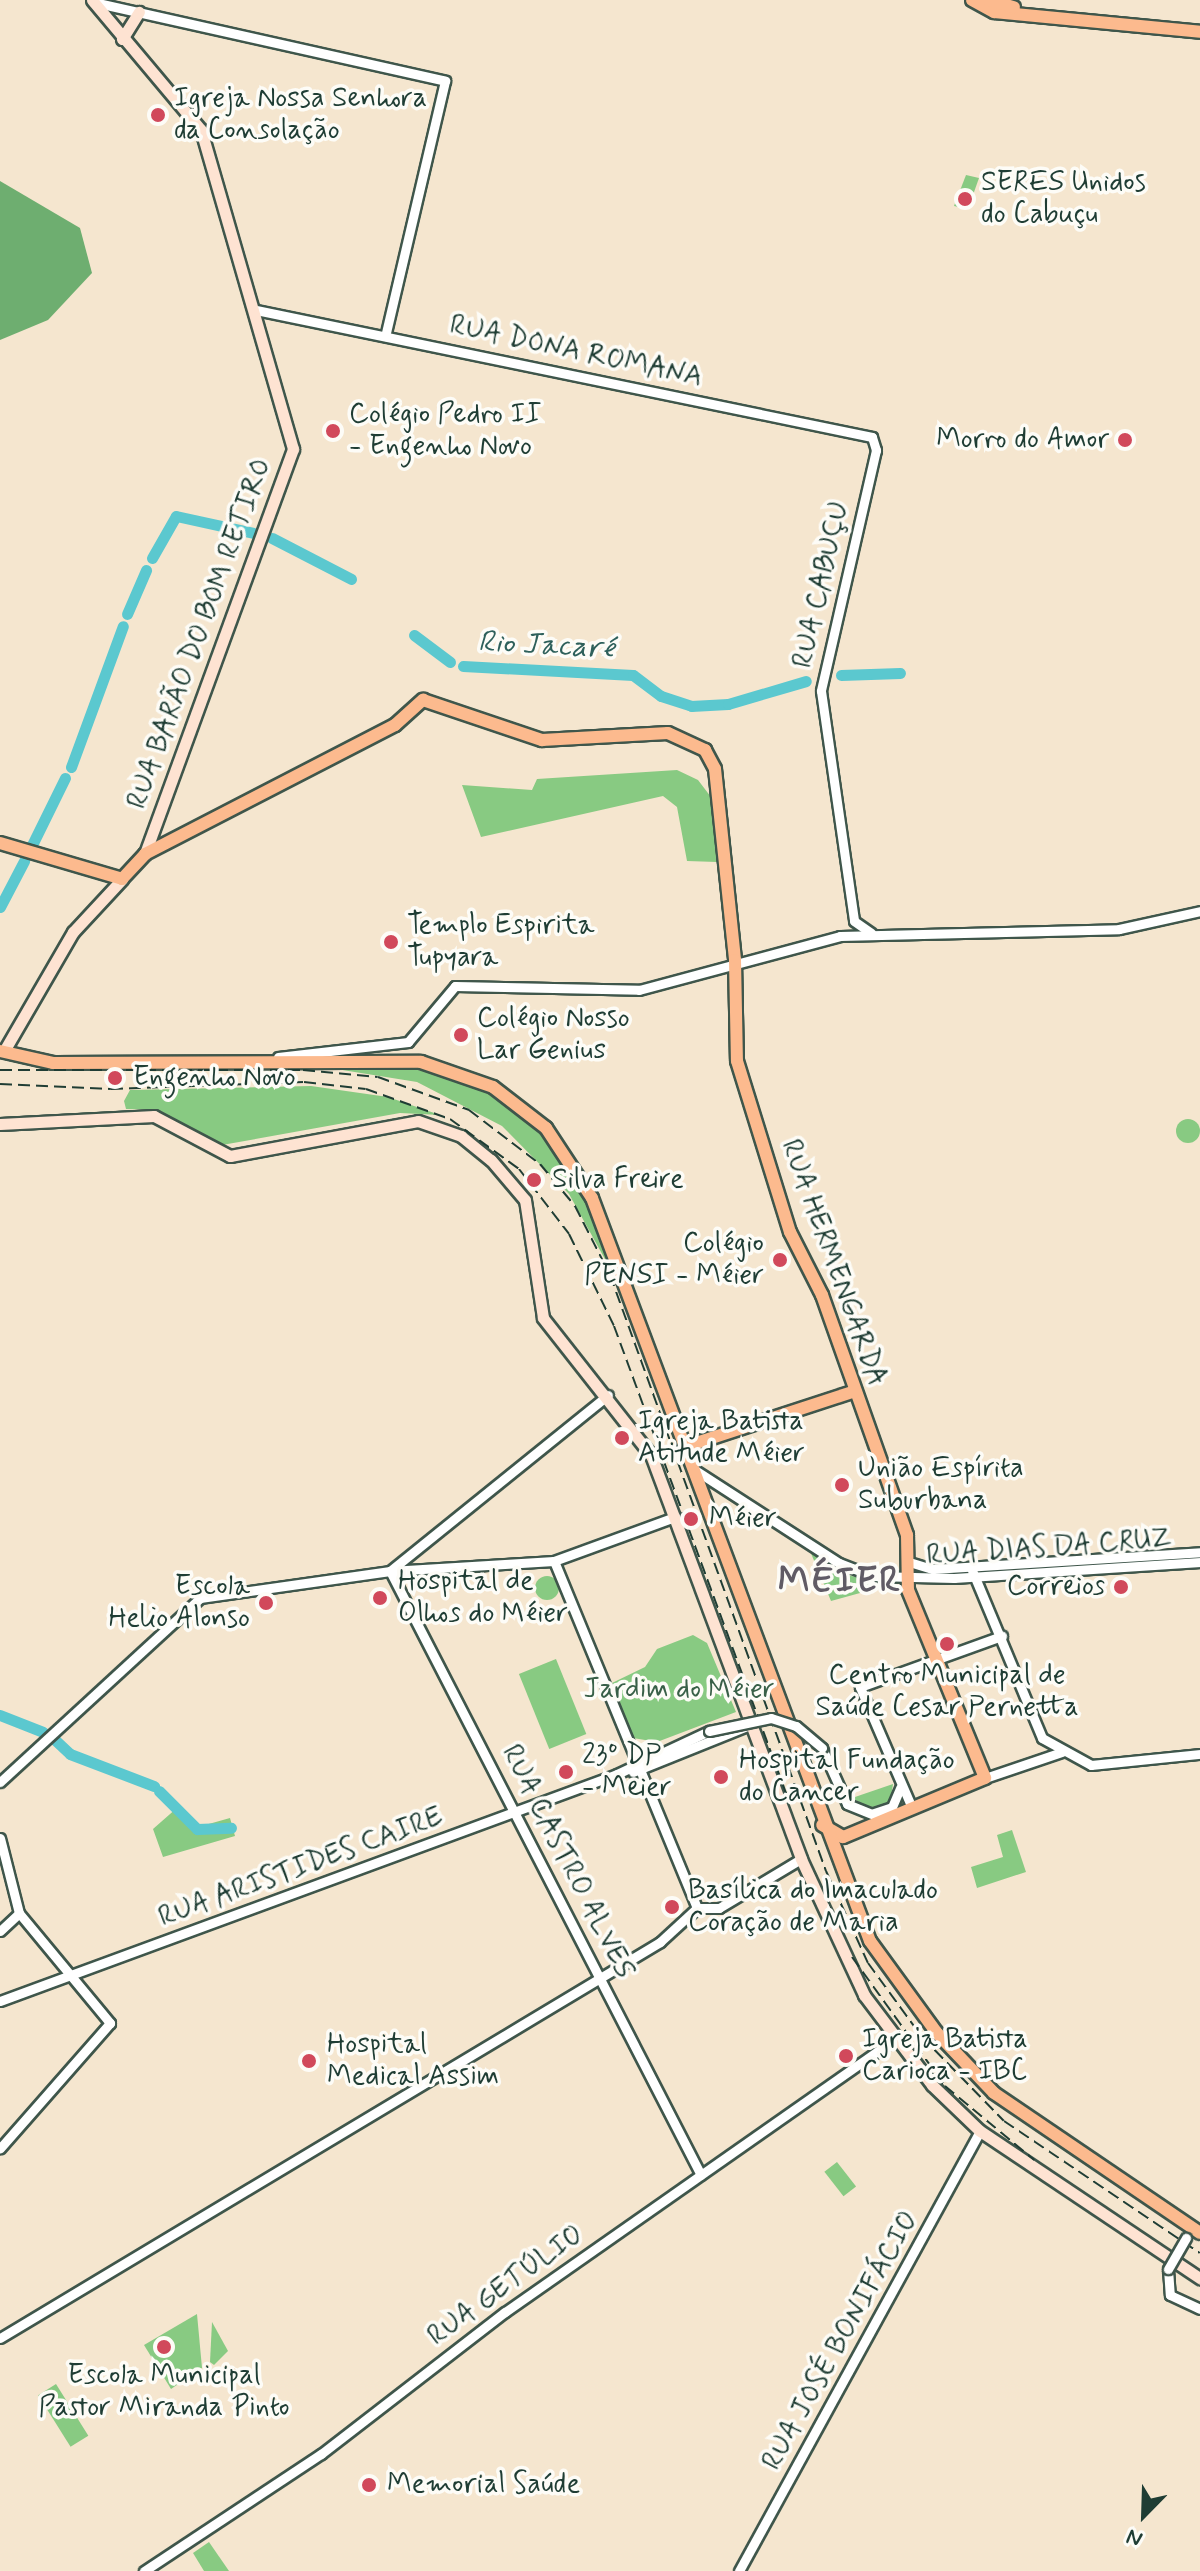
<!DOCTYPE html>
<html>
<head>
<meta charset="utf-8">
<style>
  body { margin:0 }
  #map { position:relative; width:1200px; height:2571px; overflow:hidden; background:#f5e6cf; font-family:Mynerve,sans-serif }
  div>[style] { position:absolute }
  [style*='--x'] { left:calc(var(--x)*1px); top:calc(var(--y)*1px); width:calc(var(--w)*1px); rotate:calc(var(--a)*1deg) }
  .green>* { inset:0; background:#88ca82; transform-origin:0 0 }
  .round { border-radius:50% }
  .forest>* { inset:0; background:#6eae70 }
  .river>* { height:11px; margin:-5.5px; padding:0 5.5px; transform-origin:5.5px; border-radius:5.5px; background:#5bc8cf }
  .roads { filter:drop-shadow(2px 0 #3f564b) drop-shadow(-2px 0 #3f564b) drop-shadow(0 2px #3f564b) drop-shadow(0 -2px #3f564b) }
  .tertiary>* { height:9px; margin:-4.5px; padding:0 4.5px; transform-origin:4.5px; border-radius:4.5px; background:#fff }
  .secondary>* { height:11px; margin:-5.5px; padding:0 5.5px; transform-origin:5.5px; border-radius:5.5px; background:#fee3d2 }
  .primary>* { height:12px; margin:-6px; padding:0 6px; transform-origin:6px; border-radius:6px; background:#fcba8e }
  .rail>* { height:2px; margin-top:-1px; transform-origin:0; background:repeating-linear-gradient(90deg,#1f3d34 0 12px,transparent 0 18px) }
  .bridges { filter:drop-shadow(2px 0 #3f564b) drop-shadow(-2px 0 #3f564b) drop-shadow(0 2px #3f564b) drop-shadow(0 -2px #3f564b) }
  .tertiary-bridge>* { height:9px; margin:-4.5px; padding:0 4.5px; transform-origin:4.5px; border-radius:4.5px; background:#fff }
  .dots>* { width:22px; height:22px; translate:-50% -50%; box-sizing:border-box; border:4px solid #fdfcf7; border-radius:50% }
  span { translate:-50% -50%; white-space:nowrap; text-align:center; line-height:1.15; -webkit-text-stroke:7px #fdfcf7; paint-order:stroke }
  .poi-label { font-size:28px; color:#1f3d34 }
  .left { translate:0 -50%; text-align:left }
  .right { translate:-100% -50%; text-align:right }
  .street-label { font-size:28px; color:#1f3d34 }
  .park-label { font-size:28px; color:#396048 }
  .water-label { font-size:30px; color:#2e605b; font-style:italic }
  .district-label { font-size:36px; color:#605b65; font-weight:700; letter-spacing:2px }
  .north { position:absolute; left:1104px; top:2475px; width:80px; height:80px; -webkit-text-stroke:6px #fdfcf7; paint-order:stroke; rotate:203deg; font-size:22px; font-weight:700; line-height:32px; text-align:center; color:#1f3d34 }
  .north::after { content:''; display:block; margin:auto; width:28px; height:36px; background:#1f3d34; clip-path:polygon(50% 0,100% 100%,50% 72%,0 100%) }
</style>
</head>
<body>
<div id="map">
  <div class="green">
    <i style="clip-path:polygon(966px 175px,979px 178px,968px 209px,954px 206px)"></i>
    <i style="clip-path:polygon(677px 770px,698px 780px,714px 801px,717px 862px,687px 861px,677px 807px,663px 796px,481px 837px,462px 785px,532px 790px,537px 779px)"></i>
    <i style="clip-path:polygon(383px 1063px,469px 1080px,543px 1131px,588px 1204px,617px 1281px,569px 1194px,502px 1126px,417px 1082px,311px 1065px)"></i>
    <i style="clip-path:polygon(311px 1086px,388px 1097px,440px 1115px,400px 1113px,222px 1145px,158px 1110px,126px 1109px,124px 1101px,130px 1090px)"></i>
    <i class="round" style="left:1176px;top:1119px;width:24px;height:24px"></i>
    <i style="clip-path:polygon(810px 1551px,851px 1576px,900px 1582px,831px 1601px)"></i>
    <i class="round" style="left:535px;top:1576px;width:24px;height:24px"></i>
    <i style="clip-path:polygon(693px 1635px,707px 1643px,736px 1712px,657px 1742px,633px 1738px,612px 1683px,645px 1667px,657px 1649px)"></i>
    <i style="left:556px;top:1659px;width:81px;height:40px;rotate:68deg"></i>
    <i style="clip-path:polygon(893px 1784px,890px 1804px,875px 1811px,852px 1798px)"></i>
    <i style="clip-path:polygon(178px 1807px,198px 1827px,230px 1818px,235px 1836px,163px 1857px,153px 1829px)"></i>
    <i style="clip-path:polygon(1012px 1830px,1026px 1872px,977px 1888px,971px 1867px,1003px 1857px,997px 1835px)"></i>
    <i style="left:837px;top:2162px;width:31px;height:16px;rotate:52deg"></i>
    <i style="clip-path:polygon(197px 2314px,202px 2368px,171px 2389px,144px 2345px)"></i>
    <i style="clip-path:polygon(212px 2322px,228px 2351px,214px 2365px,210px 2362px)"></i>
    <i style="left:56px;top:2384px;width:61px;height:21px;rotate:58deg"></i>
    <i style="clip-path:polygon(209px 2542px,229px 2571px,204px 2571px,193px 2553px)"></i>
  </div>
  <div class="forest">
    <i style="clip-path:polygon(0 181px,80px 228px,92px 273px,48px 320px,0 340px)"></i>
  </div>
  <div class="river">
    <i style="--x:272;--y:538;--w:89;--a:27.4"></i>
    <i style="--x:152;--y:558;--w:48;--a:-60.3"></i>
    <i style="--x:176;--y:516;--w:84;--a:12.4"></i>
    <i style="--x:127;--y:614;--w:48;--a:-66.6"></i>
    <i style="--x:414;--y:635;--w:45;--a:36.9"></i>
    <i style="--x:463;--y:666;--w:170;--a:3"></i>
    <i style="--x:633;--y:675;--w:35;--a:37"></i>
    <i style="--x:661;--y:696;--w:32;--a:18"></i>
    <i style="--x:691;--y:706;--w:37;--a:-3"></i>
    <i style="--x:728;--y:704;--w:81;--a:-16.4"></i>
    <i style="--x:841;--y:675;--w:59;--a:-1.9"></i>
    <i style="--x:71;--y:767;--w:150;--a:-69.8"></i>
    <i style="--x:31;--y:847;--w:77;--a:-63.8"></i>
    <i style="--x:0;--y:907;--w:52;--a:-62.4"></i>
    <i style="--x:0;--y:1715;--w:46;--a:21.6"></i>
    <i style="--x:53;--y:1738;--w:23;--a:43"></i>
    <i style="--x:70;--y:1754;--w:90;--a:20.9"></i>
    <i style="--x:159;--y:1791;--w:54;--a:45"></i>
    <i style="--x:197;--y:1829;--w:34;--a:-2"></i>
  </div>
  <div class="roads">
    <div class="tertiary">
      <i style="--x:93;--y:2;--w:361;--a:12.6"></i>
      <i style="--x:445;--y:81;--w:262;--a:103.2"></i>
      <i style="--x:256;--y:310;--w:629;--a:11.65"></i>
      <i style="--x:872;--y:437;--w:14;--a:73"></i>
      <i style="--x:876;--y:450;--w:247;--a:102.9"></i>
      <i style="--x:821;--y:691;--w:232;--a:81.8"></i>
      <i style="--x:854;--y:921;--w:21;--a:35"></i>
      <i style="--x:278;--y:1057;--w:131;--a:-6.6"></i>
      <i style="--x:408;--y:1042;--w:73;--a:-50"></i>
      <i style="--x:455;--y:986;--w:184;--a:1.2"></i>
      <i style="--x:639;--y:990;--w:208;--a:-15"></i>
      <i style="--x:840;--y:936;--w:279;--a:-1.4"></i>
      <i style="--x:1119;--y:929;--w:83;--a:-12.5"></i>
      <i style="--x:695;--y:1470;--w:171;--a:32.9"></i>
      <i style="--x:839;--y:1563;--w:36;--a:21"></i>
      <i style="--x:873;--y:1576;--w:81;--a:1.4"></i>
      <i style="--x:954;--y:1578;--w:247;--a:-3.7"></i>
      <i style="--x:554;--y:1561;--w:375;--a:67.6"></i>
      <i style="--x:906;--y:1561;--w:28;--a:17"></i>
      <i style="--x:933;--y:1569;--w:268;--a:-3.6"></i>
      <i style="--x:971;--y:1568;--w:184;--a:67.3"></i>
      <i style="--x:1042;--y:1738;--w:56;--a:28.9"></i>
      <i style="--x:1091;--y:1765;--w:110;--a:-5.8"></i>
      <i style="--x:390;--y:1571;--w:679;--a:62.76"></i>
      <i style="--x:390;--y:1571;--w:280;--a:-38.9"></i>
      <i style="--x:822;--y:1748;--w:61;--a:65.9"></i>
      <i style="--x:847;--y:1804;--w:38;--a:22"></i>
      <i style="--x:633;--y:1772;--w:121;--a:-21.9"></i>
      <i style="--x:985;--y:1778;--w:81;--a:-18.7"></i>
      <i style="--x:0;--y:1782;--w:272;--a:-42.6"></i>
      <i style="--x:200;--y:1598;--w:192;--a:-8.1"></i>
      <i style="--x:390;--y:1571;--w:164;--a:-3.5"></i>
      <i style="--x:554;--y:1561;--w:129;--a:-20"></i>
      <i style="--x:912;--y:1808;--w:132;--a:-113.3"></i>
      <i style="--x:860;--y:1687;--w:151;--a:-19.8"></i>
      <i style="--x:874;--y:1813;--w:19;--a:-18"></i>
      <i style="--x:892;--y:1807;--w:21;--a:-67"></i>
      <i style="--x:0;--y:1838;--w:77;--a:75.8"></i>
      <i style="--x:19;--y:1913;--w:143;--a:50.4"></i>
      <i style="--x:110;--y:2023;--w:167;--a:131.3"></i>
      <i style="--x:697;--y:1908;--w:22;--a:0"></i>
      <i style="--x:719;--y:1908;--w:96;--a:-30.9"></i>
      <i style="--x:0;--y:1931;--w:26;--a:-43"></i>
      <i style="--x:0;--y:2001;--w:657;--a:-20.2"></i>
      <i style="--x:617;--y:1774;--w:102;--a:-25.1"></i>
      <i style="--x:1168;--y:2269;--w:26;--a:86"></i>
      <i style="--x:1170;--y:2295;--w:33;--a:25"></i>
      <i style="--x:0;--y:2338;--w:770;--a:-30.96"></i>
      <i style="--x:660;--y:1942;--w:50;--a:-42.6"></i>
      <i style="--x:144;--y:2571;--w:212;--a:-33.5"></i>
      <i style="--x:321;--y:2454;--w:232;--a:-37.7"></i>
      <i style="--x:505;--y:2312;--w:476;--a:-35"></i>
      <i style="--x:739;--y:2571;--w:502;--a:-61.29"></i>
    </div>
    <div class="secondary">
      <i style="--x:92;--y:0;--w:170;--a:50"></i>
      <i style="--x:201;--y:130;--w:332;--a:73.9"></i>
      <i style="--x:293;--y:449;--w:431;--a:110.1"></i>
      <i style="--x:122;--y:39;--w:32;--a:-58"></i>
      <i style="--x:4;--y:1051;--w:138;--a:-59.9"></i>
      <i style="--x:73;--y:932;--w:72;--a:-47.2"></i>
      <i style="--x:0;--y:1124;--w:154;--a:-3"></i>
      <i style="--x:154;--y:1116;--w:86;--a:27.8"></i>
      <i style="--x:230;--y:1156;--w:191;--a:-10.5"></i>
      <i style="--x:418;--y:1121;--w:46;--a:19.2"></i>
      <i style="--x:461;--y:1136;--w:38;--a:39"></i>
      <i style="--x:491;--y:1160;--w:52;--a:49.6"></i>
      <i style="--x:525;--y:1200;--w:119;--a:81.3"></i>
      <i style="--x:543;--y:1318;--w:174;--a:51.8"></i>
      <i style="--x:651;--y:1455;--w:431;--a:69.6"></i>
      <i style="--x:801;--y:1859;--w:150;--a:65.1"></i>
      <i style="--x:864;--y:1995;--w:113;--a:52.9"></i>
      <i style="--x:932;--y:2085;--w:66;--a:43.8"></i>
      <i style="--x:980;--y:2131;--w:265;--a:33.8"></i>
    </div>
    <div class="primary">
      <i style="--x:972;--y:0;--w:25;--a:29"></i>
      <i style="--x:994;--y:12;--w:207;--a:5.5"></i>
      <i style="--x:989;--y:0;--w:26;--a:16"></i>
      <i style="--x:0;--y:843;--w:127;--a:16.4"></i>
      <i style="--x:122;--y:879;--w:34;--a:-47"></i>
      <i style="--x:145;--y:854;--w:281;--a:-27.3"></i>
      <i style="--x:395;--y:725;--w:38;--a:-42"></i>
      <i style="--x:423;--y:700;--w:126;--a:18.6"></i>
      <i style="--x:542;--y:740;--w:126;--a:-3.2"></i>
      <i style="--x:668;--y:733;--w:41;--a:24.7"></i>
      <i style="--x:705;--y:750;--w:21;--a:62"></i>
      <i style="--x:715;--y:769;--w:192;--a:84"></i>
      <i style="--x:735;--y:960;--w:101;--a:88.9"></i>
      <i style="--x:737;--y:1061;--w:179;--a:72.8"></i>
      <i style="--x:790;--y:1232;--w:71;--a:63.1"></i>
      <i style="--x:822;--y:1295;--w:255;--a:70.5"></i>
      <i style="--x:907;--y:1535;--w:55;--a:89"></i>
      <i style="--x:908;--y:1590;--w:203;--a:67.7"></i>
      <i style="--x:985;--y:1778;--w:154;--a:157.4"></i>
      <i style="--x:843;--y:1837;--w:24;--a:-150"></i>
      <i style="--x:0;--y:1051;--w:54;--a:12.8"></i>
      <i style="--x:53;--y:1063;--w:368;--a:-0.2"></i>
      <i style="--x:421;--y:1062;--w:76;--a:19.1"></i>
      <i style="--x:493;--y:1087;--w:67;--a:37.7"></i>
      <i style="--x:546;--y:1128;--w:84;--a:56.7"></i>
      <i style="--x:592;--y:1198;--w:793;--a:69.49"></i>
      <i style="--x:870;--y:1941;--w:112;--a:54"></i>
      <i style="--x:936;--y:2032;--w:84;--a:46.4"></i>
      <i style="--x:994;--y:2093;--w:249;--a:34.2"></i>
      <i style="--x:684;--y:1447;--w:180;--a:-18.1"></i>
    </div>
  </div>
  <div class="rail">
    <i style="--x:0;--y:1070;--w:303;--a:0"></i>
    <i style="--x:303;--y:1070;--w:75;--a:5.3"></i>
    <i style="--x:378;--y:1077;--w:97;--a:19.9"></i>
    <i style="--x:469;--y:1110;--w:89;--a:37.3"></i>
    <i style="--x:540;--y:1164;--w:55;--a:50.2"></i>
    <i style="--x:575;--y:1206;--w:77;--a:63.1"></i>
    <i style="--x:610;--y:1275;--w:634;--a:70.08"></i>
    <i style="--x:826;--y:1871;--w:101;--a:65.5"></i>
    <i style="--x:868;--y:1963;--w:92;--a:53.9"></i>
    <i style="--x:922;--y:2037;--w:117;--a:45.7"></i>
    <i style="--x:1004;--y:2121;--w:236;--a:34"></i>
    <i style="--x:0;--y:1084;--w:111;--a:2.6"></i>
    <i style="--x:111;--y:1089;--w:193;--a:-2.1"></i>
    <i style="--x:304;--y:1082;--w:62;--a:6.4"></i>
    <i style="--x:366;--y:1089;--w:89;--a:19.7"></i>
    <i style="--x:450;--y:1119;--w:85;--a:35.9"></i>
    <i style="--x:519;--y:1169;--w:82;--a:52.4"></i>
    <i style="--x:569;--y:1234;--w:102;--a:63.9"></i>
    <i style="--x:614;--y:1326;--w:506;--a:69.78"></i>
    <i style="--x:852;--y:1957;--w:159;--a:54.2"></i>
    <i style="--x:945;--y:2086;--w:116;--a:39.7"></i>
  </div>
  <div class="bridges">
    <div class="tertiary-bridge">
      <i style="--x:709;--y:1731;--w:63;--a:-11.8"></i>
      <i style="--x:771;--y:1718;--w:26;--a:18"></i>
      <i style="--x:796;--y:1726;--w:34;--a:40"></i>
      <i style="--x:1168;--y:2269;--w:36;--a:-60"></i>
    </div>
  </div>
  <div class="dots">
    <i style="left:158px;top:115px;background:#d1495b"></i>
    <i style="left:965px;top:199px;background:#d1495b"></i>
    <i style="left:333px;top:431px;background:#d1495b"></i>
    <i style="left:1125px;top:440px;background:#d1495b"></i>
    <i style="left:391px;top:942px;background:#d1495b"></i>
    <i style="left:461px;top:1035px;background:#d1495b"></i>
    <i style="left:115px;top:1078px;background:#d1495b"></i>
    <i style="left:534px;top:1180px;background:#d1495b"></i>
    <i style="left:780px;top:1260px;background:#d1495b"></i>
    <i style="left:622px;top:1438px;background:#d1495b"></i>
    <i style="left:842px;top:1485px;background:#d1495b"></i>
    <i style="left:691px;top:1519px;background:#d1495b"></i>
    <i style="left:1121px;top:1587px;background:#d1495b"></i>
    <i style="left:380px;top:1598px;background:#d1495b"></i>
    <i style="left:266px;top:1603px;background:#d1495b"></i>
    <i style="left:947px;top:1644px;background:#d1495b"></i>
    <i style="left:566px;top:1772px;background:#d1495b"></i>
    <i style="left:721px;top:1777px;background:#d1495b"></i>
    <i style="left:672px;top:1907px;background:#d1495b"></i>
    <i style="left:846px;top:2056px;background:#d1495b"></i>
    <i style="left:309px;top:2061px;background:#d1495b"></i>
    <i style="left:164px;top:2347px;background:#d1495b"></i>
    <i style="left:369px;top:2485px;background:#d1495b"></i>
  </div>
  <div class="poi-label">
    <span class="left" style="left:174px;top:115px">Igreja Nossa Senhora<br>da Consolação</span>
    <span class="left" style="left:981px;top:199px">SERES Unidos<br>do Cabuçu</span>
    <span class="left" style="left:349px;top:431px">Colégio Pedro II<br>- Engenho Novo</span>
    <span class="right" style="left:1109px;top:440px">Morro do Amor</span>
    <span class="left" style="left:407px;top:942px">Templo Espirita<br>Tupyara</span>
    <span class="left" style="left:477px;top:1035px">Colégio Nosso<br>Lar Genius</span>
    <span class="left" style="left:133px;top:1078px">Engenho Novo</span>
    <span class="left" style="left:552px;top:1180px">Silva Freire</span>
    <span class="right" style="left:764px;top:1260px">Colégio<br>PENSI - Méier</span>
    <span class="left" style="left:638px;top:1438px">Igreja Batista<br>Atitude Méier</span>
    <span class="left" style="left:858px;top:1485px">União Espírita<br>Suburbana</span>
    <span class="left" style="left:709px;top:1519px">Méier</span>
    <span class="left" style="left:398px;top:1598px">Hospital de<br>Olhos do Méier</span>
    <span class="right" style="left:250px;top:1603px">Escola<br>Helio Alonso</span>
    <span class="right" style="left:1105px;top:1587px">Correios</span>
    <span style="left:947px;top:1692px">Centro Municipal de<br>Saúde Cesar Pernetta</span>
    <span class="left" style="left:582px;top:1772px">23º DP<br>- Meier</span>
    <span class="left" style="left:739px;top:1777px">Hospital Fundação<br>do Cancer</span>
    <span class="left" style="left:688px;top:1907px">Basílica do Imaculado<br>Coração de Maria</span>
    <span class="left" style="left:862px;top:2056px">Igreja Batista<br>Carioca - IBC</span>
    <span class="left" style="left:327px;top:2061px">Hospital<br>Medical Assim</span>
    <span style="left:164px;top:2392px">Escola Municipal<br>Pastor Miranda Pinto</span>
    <span class="left" style="left:387px;top:2485px">Memorial Saúde</span>
  </div>
  <div class="street-label">
    <span style="left:576px;top:352px;rotate:12deg">RUA DONA ROMANA</span>
    <span style="left:822px;top:585px;rotate:-77deg">RUA CABUÇU</span>
    <span style="left:200px;top:634px;rotate:-70deg">RUA BARÃO DO BOM RETIRO</span>
    <span style="left:833px;top:1263px;rotate:70deg">RUA HERMENGARDA</span>
    <span style="left:1049px;top:1548px;rotate:-4deg">RUA DIAS DA CRUZ</span>
    <span style="left:567px;top:1862px;rotate:63deg">RUA CASTRO ALVES</span>
    <span style="left:301px;top:1868px;rotate:-20deg">RUA ARISTIDES CAIRE</span>
    <span style="left:506px;top:2286px;rotate:-36deg">RUA GETÚLIO</span>
    <span style="left:841px;top:2341px;rotate:-61deg">RUA JOSÉ BONIFÁCIO</span>
  </div>
  <div class="park-label">
    <span style="left:679px;top:1690px">Jardim do Méier</span>
  </div>
  <div class="water-label">
    <span style="left:546px;top:646px;rotate:3deg">Rio Jacaré</span>
  </div>
  <div class="district-label">
    <span style="left:840px;top:1582px">MÉIER</span>
  </div>
  <div class="north">N</div>
</div>
</body>
</html>
